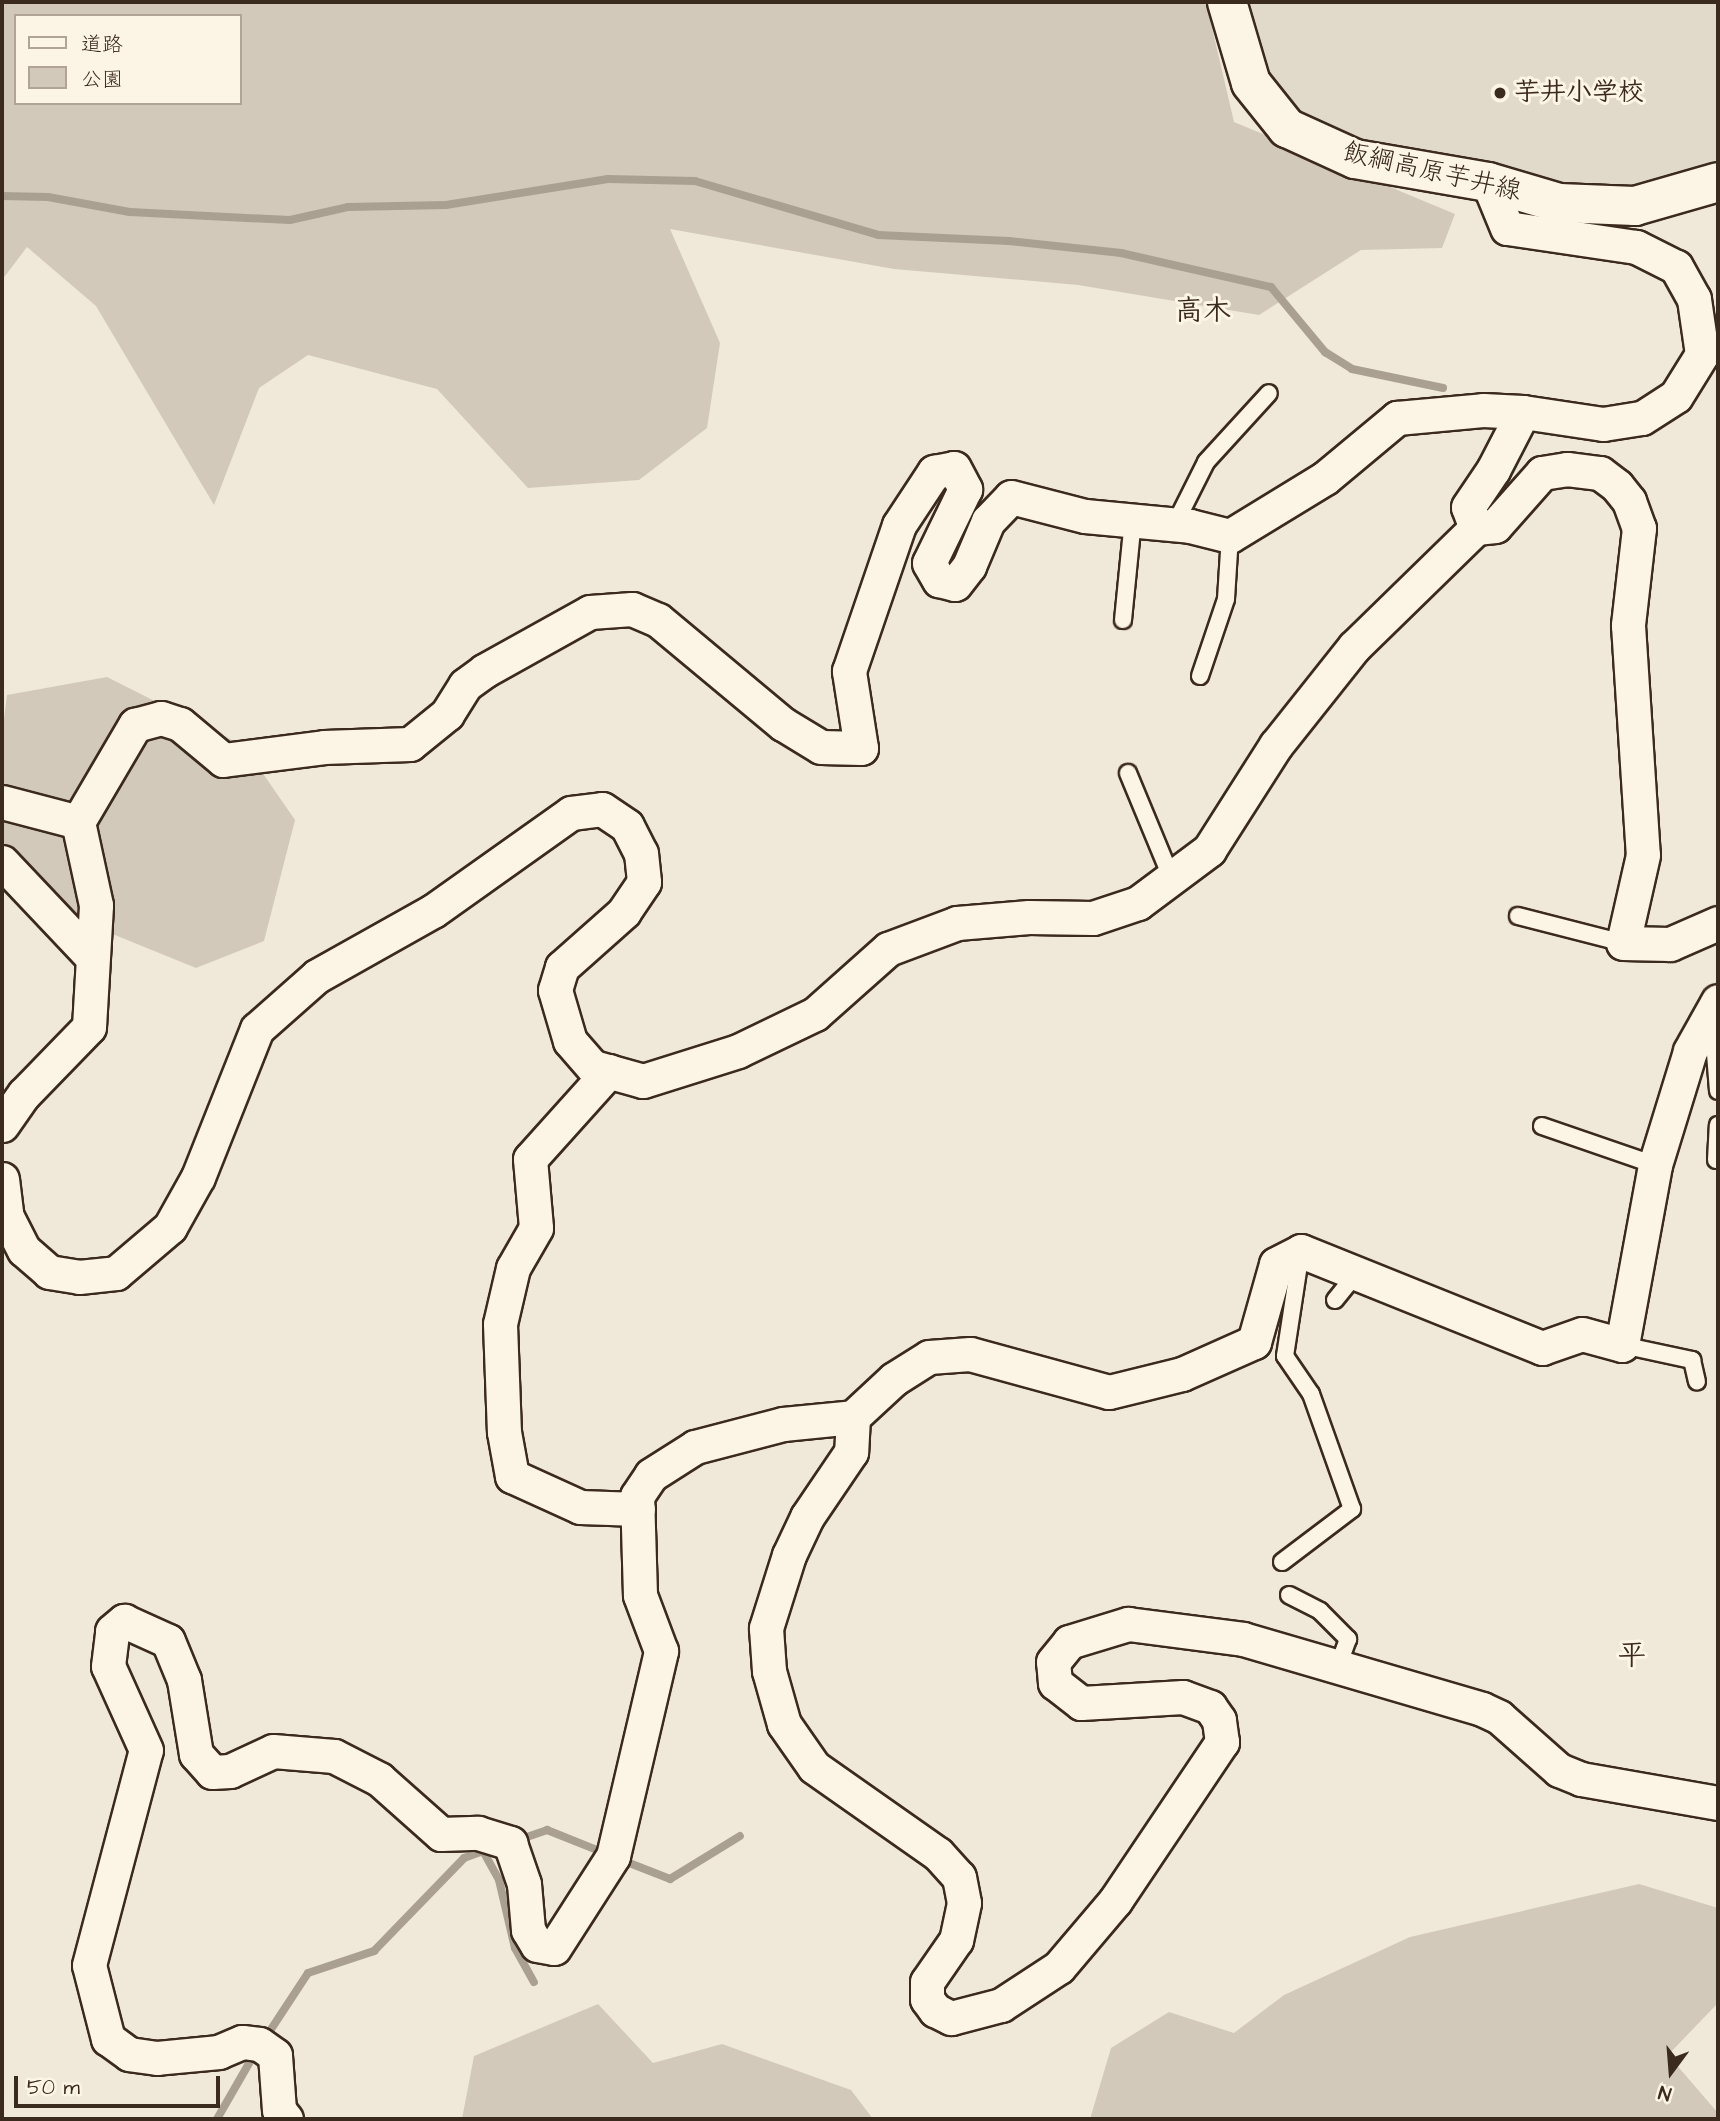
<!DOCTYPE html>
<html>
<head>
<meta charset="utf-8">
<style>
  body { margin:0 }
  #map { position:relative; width:1720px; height:2121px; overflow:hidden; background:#f0e9d9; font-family:"Architects Daughter","Klee One",sans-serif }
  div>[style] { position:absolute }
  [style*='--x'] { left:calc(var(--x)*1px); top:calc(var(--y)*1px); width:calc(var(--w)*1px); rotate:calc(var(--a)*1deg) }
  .built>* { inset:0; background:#e1d9c9 }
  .green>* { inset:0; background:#d2c9ba }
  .stream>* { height:8px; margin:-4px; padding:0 4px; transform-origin:4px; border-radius:4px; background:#aaa091 }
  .roads { filter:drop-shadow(2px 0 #3b2a1e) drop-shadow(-2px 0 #3b2a1e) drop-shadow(0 2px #3b2a1e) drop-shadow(0 -2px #3b2a1e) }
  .lane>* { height:16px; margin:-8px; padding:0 8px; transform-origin:8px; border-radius:8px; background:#fcf5e5 }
  .street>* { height:33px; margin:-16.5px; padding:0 16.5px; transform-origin:16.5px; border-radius:16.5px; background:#fcf5e5 }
  .secondary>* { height:38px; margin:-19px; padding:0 19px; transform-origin:19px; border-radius:19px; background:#fcf5e5 }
  .dots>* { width:19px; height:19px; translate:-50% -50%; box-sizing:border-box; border:4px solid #fcf5e5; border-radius:50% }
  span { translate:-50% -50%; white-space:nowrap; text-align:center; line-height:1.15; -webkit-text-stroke:6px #fcf5e5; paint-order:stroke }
  .poi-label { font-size:26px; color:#3b2a1e; font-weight:700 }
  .left { translate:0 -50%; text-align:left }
  .street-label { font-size:26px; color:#3b2a1e }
  .neighbourhood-label { font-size:28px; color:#3b2a1e; font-weight:700 }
  .frame { position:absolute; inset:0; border:4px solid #3b2a1e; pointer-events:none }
  .legend { position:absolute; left:14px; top:14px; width:228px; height:91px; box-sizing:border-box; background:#fcf5e5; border:2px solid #afa495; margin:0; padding:9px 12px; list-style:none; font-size:21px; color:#3b2a1e }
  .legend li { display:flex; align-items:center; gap:14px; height:35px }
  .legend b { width:35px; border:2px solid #afa495 }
  .north { position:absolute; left:1636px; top:2037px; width:70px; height:70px; -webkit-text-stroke:5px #fcf5e5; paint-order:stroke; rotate:196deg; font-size:19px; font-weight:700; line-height:28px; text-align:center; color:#3b2a1e }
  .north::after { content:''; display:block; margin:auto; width:24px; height:32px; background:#3b2a1e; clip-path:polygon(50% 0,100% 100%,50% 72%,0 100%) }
  .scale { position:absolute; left:14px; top:2076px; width:206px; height:32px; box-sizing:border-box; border:4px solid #3b2a1e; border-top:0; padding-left:9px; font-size:21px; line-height:24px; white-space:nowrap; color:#3b2a1e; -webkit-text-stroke:5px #fcf5e5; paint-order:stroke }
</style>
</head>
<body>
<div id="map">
  <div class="built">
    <i style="clip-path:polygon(1249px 2px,1718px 2px,1718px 165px,1618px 192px,1578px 194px,1410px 159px,1296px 117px,1265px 69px)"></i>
  </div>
  <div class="green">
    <i style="clip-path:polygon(evenodd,2px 2px,1206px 2px,1234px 122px,1455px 214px,1442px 248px,1361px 250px,1259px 315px,1078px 285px,894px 269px,670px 229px,720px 343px,707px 428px,639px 480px,528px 488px,437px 389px,308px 355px,259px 388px,214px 505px,96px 306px,27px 247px,2px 280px,2px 2px,16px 16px,240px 16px,240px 103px,16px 103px,16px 16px)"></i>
    <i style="clip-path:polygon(107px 677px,244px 746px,295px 820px,264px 941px,196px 968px,24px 898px,2px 853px,2px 736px,7px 695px)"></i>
    <i style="clip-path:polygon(1639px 1884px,1718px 1908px,1718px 2003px,1668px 2055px,1718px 2113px,1718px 2119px,1090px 2119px,1111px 2048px,1169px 2012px,1234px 2033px,1284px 1995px,1410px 1937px)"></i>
    <i style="clip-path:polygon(598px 2004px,653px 2063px,722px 2044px,851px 2090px,873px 2119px,462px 2119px,474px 2056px)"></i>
  </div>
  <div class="stream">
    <i style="--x:2;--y:196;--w:46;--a:1.2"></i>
    <i style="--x:48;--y:197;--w:83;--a:10.4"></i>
    <i style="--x:130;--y:212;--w:160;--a:2.9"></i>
    <i style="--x:290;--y:220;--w:59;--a:-12.6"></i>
    <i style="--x:348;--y:207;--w:98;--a:-1.2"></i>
    <i style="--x:446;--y:205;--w:164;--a:-9.1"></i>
    <i style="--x:608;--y:179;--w:87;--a:1.3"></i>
    <i style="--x:695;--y:181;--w:191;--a:16.4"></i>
    <i style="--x:878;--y:235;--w:131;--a:2.6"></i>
    <i style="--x:1009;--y:241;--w:113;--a:6.1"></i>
    <i style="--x:1121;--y:253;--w:154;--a:12.8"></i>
    <i style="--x:1271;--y:287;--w:85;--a:50.3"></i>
    <i style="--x:1325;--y:352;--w:32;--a:32"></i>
    <i style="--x:1352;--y:369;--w:93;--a:11.8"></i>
    <i style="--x:518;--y:1840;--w:31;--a:-19"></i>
    <i style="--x:547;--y:1830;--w:65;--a:21.8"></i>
    <i style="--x:483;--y:1851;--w:33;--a:61"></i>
    <i style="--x:499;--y:1880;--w:70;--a:76.8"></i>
    <i style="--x:515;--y:1948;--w:39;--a:61"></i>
    <i style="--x:619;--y:1859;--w:55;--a:21.4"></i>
    <i style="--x:670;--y:1879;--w:82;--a:-31.6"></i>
    <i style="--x:264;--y:2040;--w:80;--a:-56.7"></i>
    <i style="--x:308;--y:1973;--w:70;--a:-18.4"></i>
    <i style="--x:374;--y:1951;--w:129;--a:-45.9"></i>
    <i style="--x:464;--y:1858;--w:30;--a:-20"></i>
    <i style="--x:217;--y:2119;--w:76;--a:-60.1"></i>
  </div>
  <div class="roads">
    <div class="lane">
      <i style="--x:1175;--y:524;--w:69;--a:-63.4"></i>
      <i style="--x:1206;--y:462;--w:93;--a:-47.6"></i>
      <i style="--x:1123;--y:620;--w:100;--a:-84.3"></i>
      <i style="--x:1200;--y:676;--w:81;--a:-71.3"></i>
      <i style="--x:1226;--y:599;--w:63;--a:-86.4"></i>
      <i style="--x:1128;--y:773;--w:115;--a:67.5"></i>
      <i style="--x:1518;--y:916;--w:108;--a:14.4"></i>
      <i style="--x:1701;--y:1031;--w:16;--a:38"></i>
      <i style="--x:1714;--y:1041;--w:50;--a:85.4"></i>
      <i style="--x:1542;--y:1126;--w:120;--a:19"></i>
      <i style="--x:1716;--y:1160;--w:35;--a:-87"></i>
      <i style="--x:1335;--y:1300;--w:27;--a:-51"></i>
      <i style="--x:1352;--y:1279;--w:9;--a:-6"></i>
      <i style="--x:1622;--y:1345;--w:72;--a:12.1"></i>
      <i style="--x:1692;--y:1360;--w:22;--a:77"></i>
      <i style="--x:1282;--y:1562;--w:88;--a:-37.1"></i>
      <i style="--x:1352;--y:1509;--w:122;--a:-109.6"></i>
      <i style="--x:1311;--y:1394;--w:46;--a:-124.4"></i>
      <i style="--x:1285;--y:1356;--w:106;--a:-81.3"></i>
      <i style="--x:1289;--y:1595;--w:35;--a:27"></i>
      <i style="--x:1320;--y:1611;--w:40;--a:45"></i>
      <i style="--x:1348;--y:1639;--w:30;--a:110"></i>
    </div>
    <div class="street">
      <i style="--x:1476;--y:528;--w:22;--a:-111"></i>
      <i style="--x:1468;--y:507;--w:45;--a:-56"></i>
      <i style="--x:1493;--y:470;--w:65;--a:-62.7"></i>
      <i style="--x:1523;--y:412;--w:81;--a:8.5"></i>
      <i style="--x:1603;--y:424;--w:39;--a:-9"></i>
      <i style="--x:1642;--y:418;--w:40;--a:-32.9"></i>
      <i style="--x:1676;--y:396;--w:49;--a:-58.2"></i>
      <i style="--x:1702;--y:354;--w:56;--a:-98.3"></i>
      <i style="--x:1694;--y:299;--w:37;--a:-119"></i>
      <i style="--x:1676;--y:267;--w:45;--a:-153.4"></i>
      <i style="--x:1636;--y:247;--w:130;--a:-171.6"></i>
      <i style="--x:1507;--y:228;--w:50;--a:-112.4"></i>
      <i style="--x:2;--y:802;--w:79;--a:14.7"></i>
      <i style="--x:2;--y:862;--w:129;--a:46.6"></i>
      <i style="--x:609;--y:1071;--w:118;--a:131.9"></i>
      <i style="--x:530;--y:1159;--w:69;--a:85"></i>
      <i style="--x:536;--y:1228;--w:46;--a:119.9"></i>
      <i style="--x:513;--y:1268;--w:57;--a:103.1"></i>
      <i style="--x:500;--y:1324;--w:108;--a:87.9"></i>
      <i style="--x:504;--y:1432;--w:45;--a:79.7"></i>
      <i style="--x:512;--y:1476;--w:75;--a:24.5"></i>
      <i style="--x:580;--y:1507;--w:58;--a:2"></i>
      <i style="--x:2;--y:1125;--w:38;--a:-55"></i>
      <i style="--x:24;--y:1094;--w:93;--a:-45.9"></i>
      <i style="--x:89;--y:1027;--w:122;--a:-86.7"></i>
      <i style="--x:96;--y:905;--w:85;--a:-102.2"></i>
      <i style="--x:78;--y:822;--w:113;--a:-59.6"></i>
      <i style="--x:135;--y:725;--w:27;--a:-15"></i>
      <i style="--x:161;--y:718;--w:20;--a:18"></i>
      <i style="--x:180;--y:724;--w:56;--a:39.9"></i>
      <i style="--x:223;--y:760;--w:102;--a:-7.3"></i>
      <i style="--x:324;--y:747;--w:86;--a:-2"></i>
      <i style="--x:410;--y:744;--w:48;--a:-39"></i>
      <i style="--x:447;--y:714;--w:34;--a:-58"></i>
      <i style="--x:465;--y:685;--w:24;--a:-36"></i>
      <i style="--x:484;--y:671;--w:121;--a:-29.1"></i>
      <i style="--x:590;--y:612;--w:42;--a:-4.1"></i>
      <i style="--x:632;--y:609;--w:28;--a:23"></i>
      <i style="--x:658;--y:620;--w:163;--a:39.8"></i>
      <i style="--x:783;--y:724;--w:44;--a:31.2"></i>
      <i style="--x:821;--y:747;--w:40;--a:1.4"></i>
      <i style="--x:861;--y:748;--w:78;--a:-98.9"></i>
      <i style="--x:849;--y:671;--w:154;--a:-71.1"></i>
      <i style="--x:899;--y:525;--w:64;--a:-56.6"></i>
      <i style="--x:934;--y:472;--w:20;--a:-11"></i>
      <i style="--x:954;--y:468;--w:24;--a:62"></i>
      <i style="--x:965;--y:489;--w:82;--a:115.9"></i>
      <i style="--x:929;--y:563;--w:20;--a:60"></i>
      <i style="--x:939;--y:580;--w:16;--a:14"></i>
      <i style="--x:955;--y:584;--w:23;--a:-52"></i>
      <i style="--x:969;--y:566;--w:49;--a:-67.1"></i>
      <i style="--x:988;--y:521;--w:33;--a:-46"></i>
      <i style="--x:1011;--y:497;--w:76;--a:14.4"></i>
      <i style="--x:1085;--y:516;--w:105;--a:5.4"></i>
      <i style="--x:1190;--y:526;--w:41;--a:14"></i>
      <i style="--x:1230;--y:536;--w:111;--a:-31.4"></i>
      <i style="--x:1325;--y:478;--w:94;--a:-39.8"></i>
      <i style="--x:1397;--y:418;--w:86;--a:-5.3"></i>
      <i style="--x:1483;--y:410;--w:40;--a:2.9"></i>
      <i style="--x:2;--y:1179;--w:38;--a:83"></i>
      <i style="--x:7;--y:1217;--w:37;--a:63"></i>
      <i style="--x:24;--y:1250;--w:33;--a:41"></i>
      <i style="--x:49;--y:1272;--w:30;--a:9"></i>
      <i style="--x:79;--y:1277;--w:37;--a:-6"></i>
      <i style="--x:116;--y:1273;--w:71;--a:-40.4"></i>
      <i style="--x:170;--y:1227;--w:57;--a:-60.8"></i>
      <i style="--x:198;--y:1177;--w:159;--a:-68.3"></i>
      <i style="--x:257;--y:1029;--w:80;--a:-41.5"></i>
      <i style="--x:317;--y:976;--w:133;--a:-29.3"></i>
      <i style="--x:433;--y:911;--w:169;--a:-35.4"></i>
      <i style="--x:571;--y:813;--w:31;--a:-7"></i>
      <i style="--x:602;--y:809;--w:30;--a:34"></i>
      <i style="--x:627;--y:826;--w:30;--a:63"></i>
      <i style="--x:641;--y:853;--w:29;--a:84"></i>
      <i style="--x:644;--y:882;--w:36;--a:124"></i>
      <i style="--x:624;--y:912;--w:83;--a:138.4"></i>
      <i style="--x:562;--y:967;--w:24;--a:107"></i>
      <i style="--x:555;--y:990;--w:53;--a:73.6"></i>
      <i style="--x:570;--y:1041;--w:35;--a:49"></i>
      <i style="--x:593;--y:1067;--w:52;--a:15.6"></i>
      <i style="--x:643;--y:1081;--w:100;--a:-17.5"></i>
      <i style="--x:738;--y:1051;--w:85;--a:-25.7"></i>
      <i style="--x:815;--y:1014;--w:98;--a:-41.7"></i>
      <i style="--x:888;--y:949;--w:74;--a:-20.6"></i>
      <i style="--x:957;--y:923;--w:72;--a:-4.8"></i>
      <i style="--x:1029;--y:917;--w:64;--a:0.9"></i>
      <i style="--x:1093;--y:918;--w:47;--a:-18.4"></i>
      <i style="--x:1138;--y:903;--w:89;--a:-36.7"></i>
      <i style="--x:1209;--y:850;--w:125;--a:-57.5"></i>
      <i style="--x:1276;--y:745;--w:125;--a:-51.5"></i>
      <i style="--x:1354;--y:647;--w:170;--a:-44.3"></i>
      <i style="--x:1476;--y:528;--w:19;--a:-6"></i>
      <i style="--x:1495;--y:526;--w:71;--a:-48.4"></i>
      <i style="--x:1542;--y:473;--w:25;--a:-9"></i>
      <i style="--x:1567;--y:469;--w:33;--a:7"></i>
      <i style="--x:1600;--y:473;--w:21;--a:37"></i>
      <i style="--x:1617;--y:486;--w:19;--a:51"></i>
      <i style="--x:1629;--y:501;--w:29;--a:70"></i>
      <i style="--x:1639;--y:528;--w:98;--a:96.5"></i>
      <i style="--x:1628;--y:625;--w:230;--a:86.3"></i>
      <i style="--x:1643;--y:855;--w:90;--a:102.8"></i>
      <i style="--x:1623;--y:943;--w:47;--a:1.2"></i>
      <i style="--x:1670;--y:944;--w:52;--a:-23.6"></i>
      <i style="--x:853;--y:1417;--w:35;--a:93"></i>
      <i style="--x:851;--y:1452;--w:78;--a:124.1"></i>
      <i style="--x:807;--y:1517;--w:42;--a:115.3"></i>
      <i style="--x:789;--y:1555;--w:77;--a:107.5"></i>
      <i style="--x:766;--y:1628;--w:43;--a:86"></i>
      <i style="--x:769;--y:1671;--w:55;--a:74.2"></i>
      <i style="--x:784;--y:1724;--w:52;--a:55.1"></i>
      <i style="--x:814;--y:1767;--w:151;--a:35.1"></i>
      <i style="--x:938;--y:1854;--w:31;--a:48"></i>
      <i style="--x:959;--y:1877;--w:26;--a:79"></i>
      <i style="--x:964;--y:1903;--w:38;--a:102"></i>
      <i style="--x:956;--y:1940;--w:51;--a:124.6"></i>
      <i style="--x:927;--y:1982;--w:17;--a:90"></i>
      <i style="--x:927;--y:1999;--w:14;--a:54"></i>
      <i style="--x:935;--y:2010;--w:18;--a:27"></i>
      <i style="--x:951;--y:2018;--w:52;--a:-14.6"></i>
      <i style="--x:1001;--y:2005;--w:69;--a:-33.2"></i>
      <i style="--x:1059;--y:1967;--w:87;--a:-49.7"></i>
      <i style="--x:1115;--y:1901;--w:192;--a:-56.1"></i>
      <i style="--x:1222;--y:1742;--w:22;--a:-98"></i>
      <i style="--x:1219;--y:1720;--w:16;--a:-125"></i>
      <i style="--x:1210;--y:1707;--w:29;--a:-160"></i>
      <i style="--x:1183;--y:1697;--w:102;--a:176.6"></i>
      <i style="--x:1081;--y:1703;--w:33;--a:-142"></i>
      <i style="--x:1055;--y:1683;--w:21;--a:-95"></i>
      <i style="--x:1053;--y:1662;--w:26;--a:-51"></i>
      <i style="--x:1069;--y:1642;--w:62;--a:-17"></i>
      <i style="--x:1128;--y:1624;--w:116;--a:7.4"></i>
      <i style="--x:1243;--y:1639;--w:249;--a:16.3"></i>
      <i style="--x:1482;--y:1709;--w:19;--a:25"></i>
      <i style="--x:1499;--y:1717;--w:80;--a:41.5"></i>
      <i style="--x:1559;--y:1770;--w:24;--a:22"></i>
      <i style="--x:1581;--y:1779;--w:139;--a:9.9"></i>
      <i style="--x:286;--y:2119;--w:11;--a:-128"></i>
      <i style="--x:279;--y:2110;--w:55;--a:-94.2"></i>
      <i style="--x:275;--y:2055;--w:19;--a:-145"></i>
      <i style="--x:259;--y:2044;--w:17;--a:-173"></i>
      <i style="--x:242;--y:2042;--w:25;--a:157"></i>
      <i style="--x:219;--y:2052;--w:62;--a:174.5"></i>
      <i style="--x:157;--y:2058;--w:28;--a:-172"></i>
      <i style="--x:129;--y:2054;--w:26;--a:-144"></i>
      <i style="--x:108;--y:2039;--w:76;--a:-104.4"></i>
      <i style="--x:89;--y:1965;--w:222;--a:-75.2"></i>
      <i style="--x:146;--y:1750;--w:92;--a:-114.3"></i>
      <i style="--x:108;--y:1666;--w:35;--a:-83"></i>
      <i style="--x:112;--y:1631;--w:16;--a:-40"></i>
      <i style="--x:124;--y:1621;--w:48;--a:24.4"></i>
      <i style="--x:168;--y:1641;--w:42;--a:67.7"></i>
      <i style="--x:184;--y:1680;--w:75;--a:80.8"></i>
      <i style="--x:196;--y:1754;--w:24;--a:48"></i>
      <i style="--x:212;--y:1772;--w:18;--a:-3"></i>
      <i style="--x:230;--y:1771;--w:47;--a:-24.9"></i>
      <i style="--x:273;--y:1751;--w:61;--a:4.7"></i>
      <i style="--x:334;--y:1756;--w:51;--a:27.1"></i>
      <i style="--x:379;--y:1779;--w:83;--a:41.6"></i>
      <i style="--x:441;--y:1834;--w:37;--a:-2"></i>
      <i style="--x:478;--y:1833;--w:34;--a:17"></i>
      <i style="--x:510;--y:1843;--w:43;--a:71.1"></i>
      <i style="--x:524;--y:1884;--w:46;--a:85"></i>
      <i style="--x:528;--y:1930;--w:17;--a:59"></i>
      <i style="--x:537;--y:1945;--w:17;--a:10"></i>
      <i style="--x:554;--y:1948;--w:109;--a:-57.3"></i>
      <i style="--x:613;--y:1856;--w:211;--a:-76.8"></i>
      <i style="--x:661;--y:1651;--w:60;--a:-110.6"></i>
      <i style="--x:640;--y:1595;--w:99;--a:-91.7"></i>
      <i style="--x:637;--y:1496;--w:25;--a:-56"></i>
      <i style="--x:651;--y:1475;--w:52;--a:-32.5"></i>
      <i style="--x:695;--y:1447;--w:91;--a:-14.6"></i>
      <i style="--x:783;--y:1424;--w:70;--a:-5.7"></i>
      <i style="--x:853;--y:1417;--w:56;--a:-42.8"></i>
      <i style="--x:894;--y:1379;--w:41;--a:-32.2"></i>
      <i style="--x:929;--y:1357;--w:41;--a:-4.2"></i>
      <i style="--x:970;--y:1354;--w:144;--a:15.3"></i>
      <i style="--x:1109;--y:1392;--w:75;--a:-13.9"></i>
      <i style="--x:1182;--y:1374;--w:79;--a:-24"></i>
      <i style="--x:1254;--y:1342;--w:81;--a:-74.2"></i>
      <i style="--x:1276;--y:1264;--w:28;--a:-27"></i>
      <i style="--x:1301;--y:1251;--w:260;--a:21.9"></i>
      <i style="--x:1542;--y:1348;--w:42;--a:-19.3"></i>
      <i style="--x:1582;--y:1334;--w:41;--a:15.4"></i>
      <i style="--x:1622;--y:1345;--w:183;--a:-79.6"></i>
      <i style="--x:1655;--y:1165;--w:119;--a:-72.9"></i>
      <i style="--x:1690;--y:1051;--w:57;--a:-60.8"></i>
    </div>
    <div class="secondary">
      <i style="--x:1227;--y:2;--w:84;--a:73.5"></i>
      <i style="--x:1251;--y:83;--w:58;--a:51.3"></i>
      <i style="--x:1287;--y:128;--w:75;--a:24.5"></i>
      <i style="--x:1355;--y:159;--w:135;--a:9.8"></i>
      <i style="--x:1488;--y:182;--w:74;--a:16.5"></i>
      <i style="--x:1559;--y:203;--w:76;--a:2.3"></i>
      <i style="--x:1635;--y:206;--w:86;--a:-16.1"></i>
    </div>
  </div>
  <div class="dots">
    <i style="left:1500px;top:93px;background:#3b2a1e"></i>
  </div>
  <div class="poi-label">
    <span class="left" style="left:1514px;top:93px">芋井小学校</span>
  </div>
  <div class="street-label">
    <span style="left:1432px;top:172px;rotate:13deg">飯綱高原芋井線</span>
  </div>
  <div class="neighbourhood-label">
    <span style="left:1203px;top:311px">高木</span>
    <span style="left:1632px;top:1656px">平</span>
  </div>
  <div class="frame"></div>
  <ul class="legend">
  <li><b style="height:9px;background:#fcf5e5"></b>道路</li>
  <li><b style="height:19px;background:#d2c9ba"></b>公園</li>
  </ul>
  <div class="north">N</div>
  <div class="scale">50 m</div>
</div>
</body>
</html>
